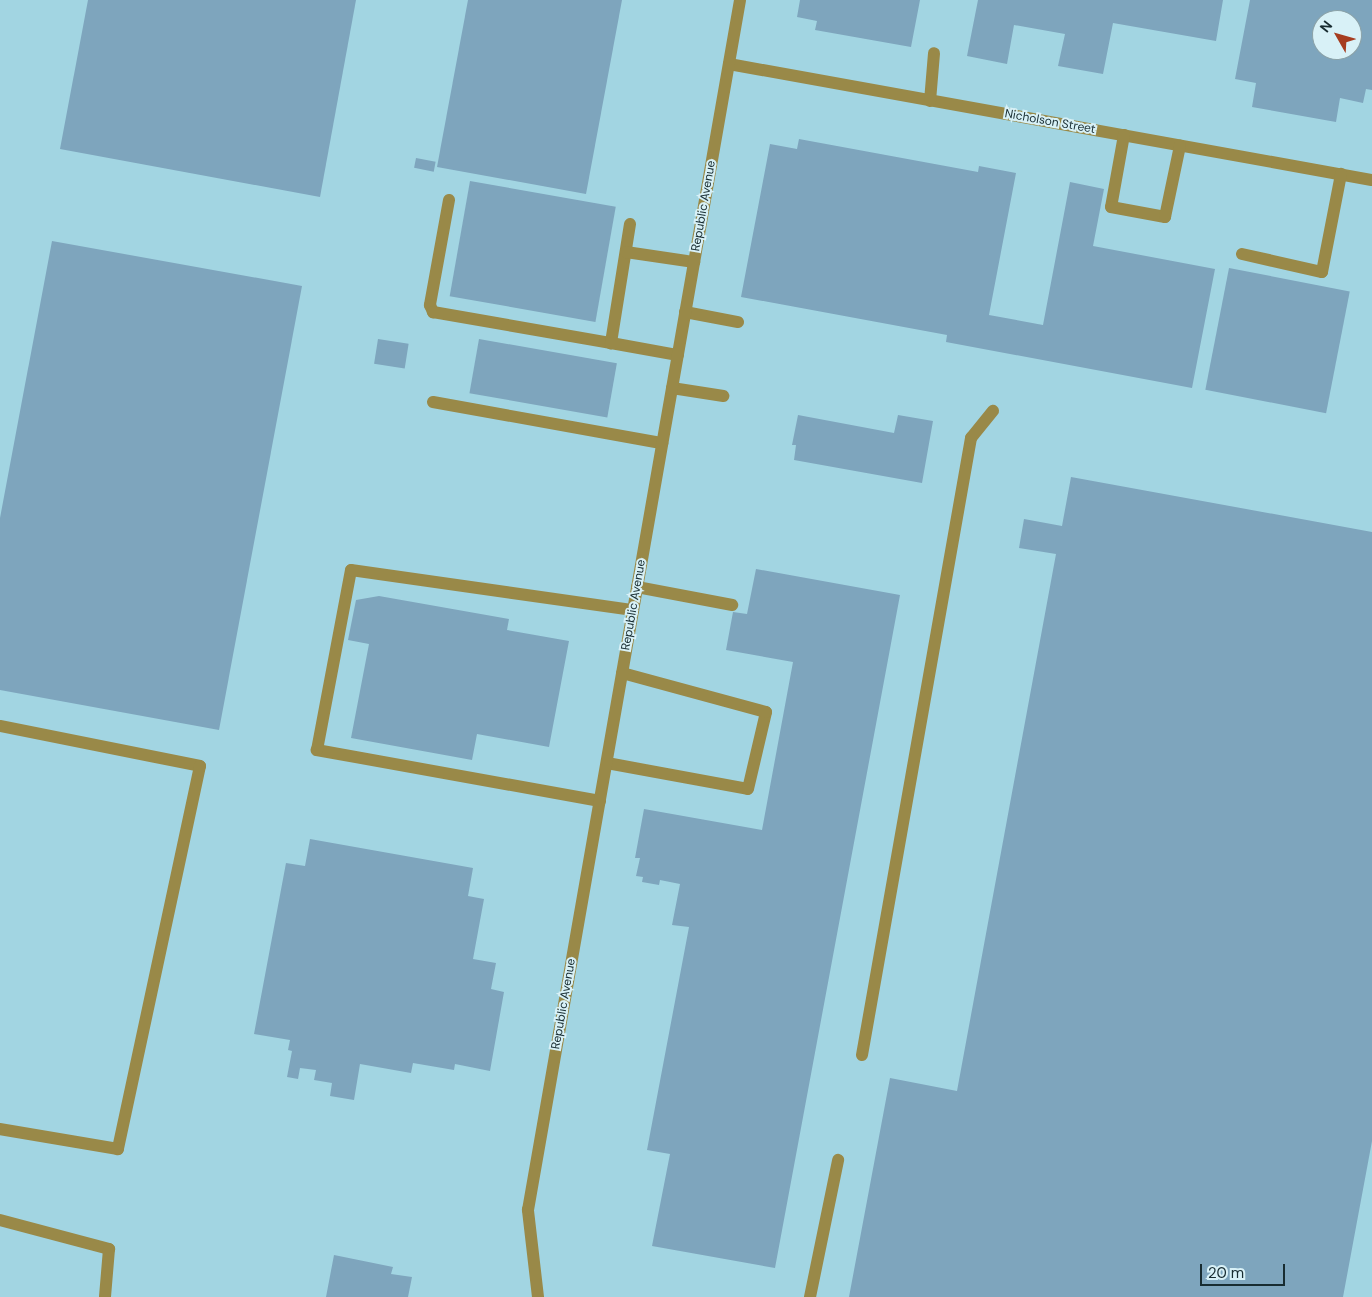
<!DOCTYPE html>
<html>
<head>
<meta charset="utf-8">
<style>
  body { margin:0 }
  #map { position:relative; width:1372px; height:1297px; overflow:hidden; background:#a2d5e2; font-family:"DM Sans",sans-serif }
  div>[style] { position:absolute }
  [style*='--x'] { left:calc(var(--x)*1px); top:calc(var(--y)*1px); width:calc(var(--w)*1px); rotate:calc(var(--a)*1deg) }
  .building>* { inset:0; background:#7ea5bd; transform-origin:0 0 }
  .minor>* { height:12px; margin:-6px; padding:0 6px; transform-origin:6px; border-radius:6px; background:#998948 }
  span { translate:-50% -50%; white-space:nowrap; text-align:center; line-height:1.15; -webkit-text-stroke:4px #d8f1f7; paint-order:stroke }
  .street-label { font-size:12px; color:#182c31 }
  .north { position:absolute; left:1312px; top:10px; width:50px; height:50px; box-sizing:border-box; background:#d8f1f7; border:1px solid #8ba2a8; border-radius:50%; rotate:308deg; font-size:14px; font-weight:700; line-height:20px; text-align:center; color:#182c31 }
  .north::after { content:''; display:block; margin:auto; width:18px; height:22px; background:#a63d20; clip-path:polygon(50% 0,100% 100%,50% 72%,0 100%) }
  .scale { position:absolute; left:1200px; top:1264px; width:85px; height:22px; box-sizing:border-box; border:2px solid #182c31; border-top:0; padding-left:6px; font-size:15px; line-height:18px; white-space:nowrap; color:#182c31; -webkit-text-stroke:4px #d8f1f7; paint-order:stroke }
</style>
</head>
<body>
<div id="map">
  <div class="building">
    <i style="clip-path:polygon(88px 0,356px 0,320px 197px,60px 149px)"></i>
    <i style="clip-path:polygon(468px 0,622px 0,586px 194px,437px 167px)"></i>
    <i style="clip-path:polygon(800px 0,920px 0,911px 47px,815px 30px,817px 21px,797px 17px)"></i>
    <i style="clip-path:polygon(978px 0,1223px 0,1216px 41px,1113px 23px,1103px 74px,1058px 66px,1065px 34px,1014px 25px,1007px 64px,967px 56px)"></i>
    <i style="clip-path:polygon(evenodd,1250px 0,1372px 0,1372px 90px,1366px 89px,1363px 103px,1340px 98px,1336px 122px,1252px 107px,1256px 83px,1235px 79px,1250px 0,1322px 20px,1352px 20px,1352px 50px,1322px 50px,1322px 20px)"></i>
    <i style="clip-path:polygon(799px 139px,978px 172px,979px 166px,1016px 173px,989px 315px,1043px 325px,1070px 182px,1104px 189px,1093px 246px,1215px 269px,1192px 388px,946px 342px,947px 335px,741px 297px,770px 144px,797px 149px)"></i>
    <i style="left:416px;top:158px;width:20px;height:10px;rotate:11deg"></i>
    <i style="left:470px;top:181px;width:148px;height:117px;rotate:10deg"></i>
    <i style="clip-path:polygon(52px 241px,302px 286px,219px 730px,0 690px,0 518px)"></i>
    <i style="left:1229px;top:268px;width:123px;height:124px;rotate:11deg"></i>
    <i style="left:378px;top:339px;width:31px;height:25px;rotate:9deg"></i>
    <i style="left:479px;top:339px;width:140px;height:55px;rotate:10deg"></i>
    <i style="clip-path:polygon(798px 415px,894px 433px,898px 415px,933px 421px,922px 483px,794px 460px,796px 445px,792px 445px)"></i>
    <i style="clip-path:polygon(1071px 477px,1372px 532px,1372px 1141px,1343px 1297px,849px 1297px,890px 1078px,957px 1091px,1056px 554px,1019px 548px,1024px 519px,1062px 526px)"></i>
    <i style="clip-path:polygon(756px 569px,900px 595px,775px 1268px,652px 1246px,670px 1154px,647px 1150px,689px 927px,672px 925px,680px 884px,660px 880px,659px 885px,642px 882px,643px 877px,636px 876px,640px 858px,635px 858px,644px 809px,762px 830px,793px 662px,726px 650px,733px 612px,747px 614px)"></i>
    <i style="clip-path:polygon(379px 596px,509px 619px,507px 630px,569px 641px,549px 747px,477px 734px,472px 760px,351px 738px,369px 644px,348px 640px,356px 600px)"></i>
    <i style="clip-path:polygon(310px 839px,473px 868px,468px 896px,484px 899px,473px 959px,496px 963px,491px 989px,504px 992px,490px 1071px,455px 1064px,454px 1070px,413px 1063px,411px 1073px,360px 1064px,354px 1100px,330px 1096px,332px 1083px,314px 1080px,316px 1070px,300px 1068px,298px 1079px,287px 1077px,292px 1051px,288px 1050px,290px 1040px,254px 1034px,286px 863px,305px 866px)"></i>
    <i style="clip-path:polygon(334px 1255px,393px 1267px,391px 1274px,412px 1277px,408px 1297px,326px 1297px)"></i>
  </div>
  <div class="minor">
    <i style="--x:729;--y:64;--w:653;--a:10.23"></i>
    <i style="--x:930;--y:101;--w:48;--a:-85.2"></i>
    <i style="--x:1124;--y:135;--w:73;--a:100.2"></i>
    <i style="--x:1111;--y:207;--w:55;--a:10.5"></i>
    <i style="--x:1165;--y:217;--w:73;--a:-78.1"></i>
    <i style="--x:449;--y:200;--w:107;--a:100.3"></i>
    <i style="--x:430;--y:305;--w:8;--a:67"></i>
    <i style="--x:433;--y:312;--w:181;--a:9.9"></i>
    <i style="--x:630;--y:224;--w:121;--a:99.1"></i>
    <i style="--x:611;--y:343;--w:68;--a:10.2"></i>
    <i style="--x:626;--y:252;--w:69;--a:8.4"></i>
    <i style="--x:1242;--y:254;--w:82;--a:12.7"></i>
    <i style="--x:1322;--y:272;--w:100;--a:-79"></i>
    <i style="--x:685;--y:312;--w:54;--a:10.7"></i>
    <i style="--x:672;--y:388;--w:52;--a:8.9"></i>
    <i style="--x:433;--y:402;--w:233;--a:10.2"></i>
    <i style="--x:637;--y:587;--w:97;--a:10.7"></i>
    <i style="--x:0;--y:726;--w:204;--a:11.3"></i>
    <i style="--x:200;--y:766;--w:392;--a:102.1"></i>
    <i style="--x:118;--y:1149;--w:120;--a:-170.4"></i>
    <i style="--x:607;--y:763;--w:143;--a:10.4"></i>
    <i style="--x:748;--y:789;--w:79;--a:-76.8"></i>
    <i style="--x:766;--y:712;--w:149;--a:-164.8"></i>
    <i style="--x:600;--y:801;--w:288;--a:-169.8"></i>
    <i style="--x:317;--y:750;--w:183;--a:-79.3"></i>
    <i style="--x:351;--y:570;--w:285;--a:8.1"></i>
    <i style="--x:862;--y:1055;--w:627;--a:-79.98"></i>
    <i style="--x:971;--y:438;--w:35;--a:-51"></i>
    <i style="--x:0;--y:1220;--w:113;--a:14.9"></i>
    <i style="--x:109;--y:1249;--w:48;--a:94.8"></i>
    <i style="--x:538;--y:1297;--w:88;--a:-96.6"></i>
    <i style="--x:528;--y:1210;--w:1228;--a:-80.06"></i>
    <i style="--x:810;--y:1297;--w:140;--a:-78.4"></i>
  </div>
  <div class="street-label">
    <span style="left:1050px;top:122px;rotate:10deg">Nicholson Street</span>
    <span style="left:704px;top:206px;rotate:-80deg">Republic Avenue</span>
    <span style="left:634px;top:605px;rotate:-80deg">Republic Avenue</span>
    <span style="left:564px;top:1004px;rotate:-80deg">Republic Avenue</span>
  </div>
  <div class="north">N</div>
  <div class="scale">20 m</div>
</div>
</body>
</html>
